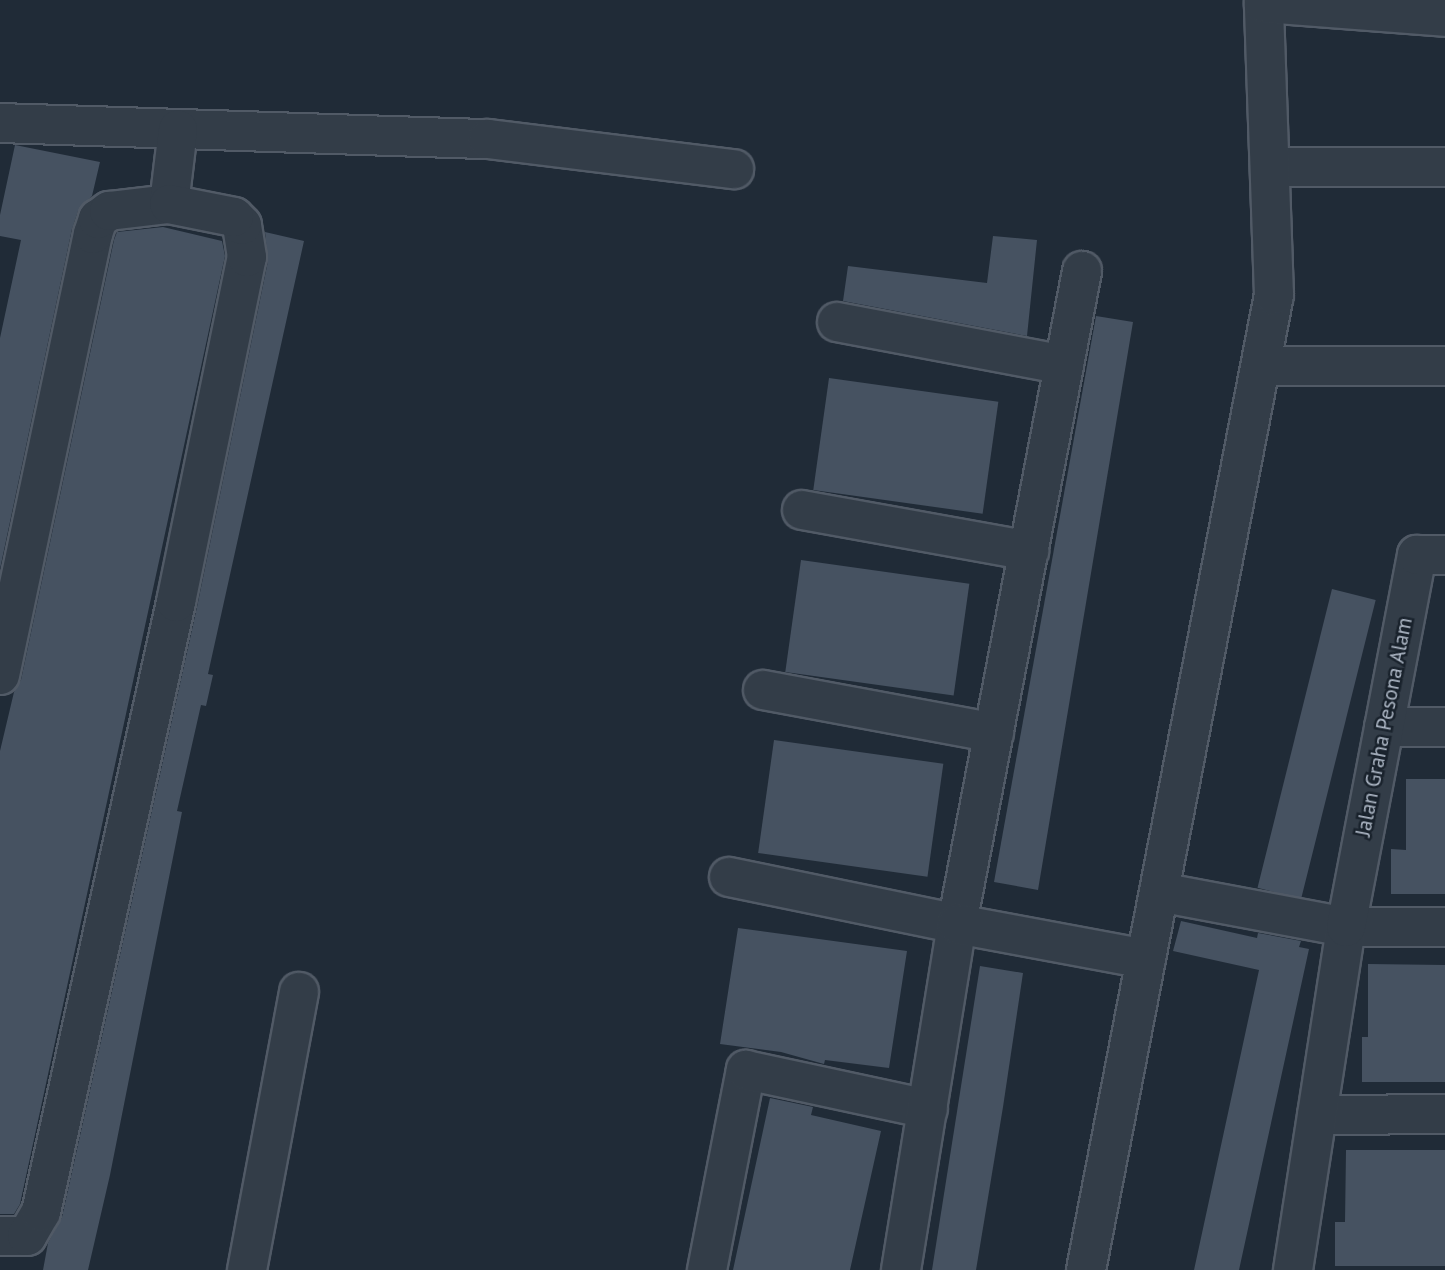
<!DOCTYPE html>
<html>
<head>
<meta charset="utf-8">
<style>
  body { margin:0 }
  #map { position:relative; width:1445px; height:1270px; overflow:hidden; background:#202b37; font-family:"PT Sans",sans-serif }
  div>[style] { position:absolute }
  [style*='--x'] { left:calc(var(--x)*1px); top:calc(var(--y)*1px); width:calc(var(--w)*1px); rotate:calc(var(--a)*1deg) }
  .building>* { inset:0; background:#465261; transform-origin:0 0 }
  .roads { filter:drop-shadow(2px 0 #515a66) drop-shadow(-2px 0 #515a66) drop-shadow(0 2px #515a66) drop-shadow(0 -2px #515a66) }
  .minor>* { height:38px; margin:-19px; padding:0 19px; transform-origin:19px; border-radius:19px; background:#333d48 }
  span { translate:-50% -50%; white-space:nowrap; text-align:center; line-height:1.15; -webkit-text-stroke:5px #19222c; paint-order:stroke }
  .street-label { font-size:21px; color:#adb7c5 }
</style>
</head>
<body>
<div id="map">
  <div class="building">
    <i style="clip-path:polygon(15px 145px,100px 162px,92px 196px,78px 211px,72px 229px,0 569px,0 338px,21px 240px,0 236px,0 215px)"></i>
    <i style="clip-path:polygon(163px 227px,222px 241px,225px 256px,20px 1204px,14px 1214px,0 1214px,0 751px,14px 692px,21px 680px,114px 240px,117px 232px)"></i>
    <i style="clip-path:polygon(265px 232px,304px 241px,208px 674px,213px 675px,206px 706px,201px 705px,177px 811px,182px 812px,110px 1175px,88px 1270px,43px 1270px,48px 1243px,62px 1217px,197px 607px,268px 261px)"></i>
    <i style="clip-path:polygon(993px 236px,1037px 240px,1027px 336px,843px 301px,848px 266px,987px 283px)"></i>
    <i style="clip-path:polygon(1096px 316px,1133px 322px,1038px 890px,994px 882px)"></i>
    <i style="left:829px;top:378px;width:171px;height:113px;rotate:8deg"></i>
    <i style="left:801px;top:560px;width:170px;height:113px;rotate:8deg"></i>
    <i style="left:1332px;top:589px;width:45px;height:308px;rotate:14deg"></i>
    <i style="left:774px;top:740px;width:171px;height:114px;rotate:8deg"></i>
    <i style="clip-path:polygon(1406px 779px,1445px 779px,1445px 894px,1391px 894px,1391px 849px,1406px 850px)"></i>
    <i style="clip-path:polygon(1181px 921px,1257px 938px,1258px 933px,1301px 941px,1299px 947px,1309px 949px,1239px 1270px,1194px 1270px,1259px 970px,1173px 951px)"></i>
    <i style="clip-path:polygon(738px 928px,907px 951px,889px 1068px,825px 1060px,824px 1064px,781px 1052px,720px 1044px)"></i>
    <i style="clip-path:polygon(1368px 964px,1445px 965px,1445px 1082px,1362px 1082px,1362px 1037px,1368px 1037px)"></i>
    <i style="clip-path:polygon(980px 966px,1023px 973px,1003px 1107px,976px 1270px,932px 1270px)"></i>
    <i style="clip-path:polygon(770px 1098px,813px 1107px,811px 1115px,881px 1131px,850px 1270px,733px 1270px)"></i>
    <i style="clip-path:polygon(1346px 1150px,1445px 1150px,1445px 1266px,1335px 1266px,1335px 1222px,1345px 1222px)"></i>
  </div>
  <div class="roads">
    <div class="minor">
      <i style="--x:0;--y:123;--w:488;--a:1.9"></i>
      <i style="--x:488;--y:139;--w:248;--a:7"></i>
      <i style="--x:1270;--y:167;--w:175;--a:0"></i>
      <i style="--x:837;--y:322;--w:231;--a:10.7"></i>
      <i style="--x:1261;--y:366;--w:184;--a:0"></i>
      <i style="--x:802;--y:510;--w:231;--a:10.2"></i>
      <i style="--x:0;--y:675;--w:451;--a:-78.1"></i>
      <i style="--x:93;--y:234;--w:16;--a:-72"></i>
      <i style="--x:98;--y:219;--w:14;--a:-36"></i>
      <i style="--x:109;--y:211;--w:60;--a:-6.7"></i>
      <i style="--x:169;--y:204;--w:75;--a:-83.1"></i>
      <i style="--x:763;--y:690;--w:235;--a:10.5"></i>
      <i style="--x:1384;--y:727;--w:61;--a:0"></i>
      <i style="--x:729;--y:877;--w:233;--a:11.6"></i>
      <i style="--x:957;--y:924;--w:665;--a:-79.16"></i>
      <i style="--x:1159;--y:892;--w:190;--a:10.6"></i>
      <i style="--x:1346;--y:927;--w:99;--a:0"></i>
      <i style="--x:1317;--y:1115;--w:128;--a:-0.4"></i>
      <i style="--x:0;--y:1236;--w:27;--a:0"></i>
      <i style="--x:27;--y:1236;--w:28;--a:-60"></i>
      <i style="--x:41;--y:1212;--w:625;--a:-77.52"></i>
      <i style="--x:176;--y:602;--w:352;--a:-78.4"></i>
      <i style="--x:247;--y:257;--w:32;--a:-99"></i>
      <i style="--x:242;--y:225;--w:11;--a:-135"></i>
      <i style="--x:234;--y:217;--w:66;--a:-168.7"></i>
      <i style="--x:247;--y:1270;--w:283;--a:-79.4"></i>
      <i style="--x:707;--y:1270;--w:204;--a:-79"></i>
      <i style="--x:746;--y:1070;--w:186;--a:12.1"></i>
      <i style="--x:901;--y:1270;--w:351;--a:-80.8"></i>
      <i style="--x:957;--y:924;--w:192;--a:10.5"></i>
      <i style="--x:1086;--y:1270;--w:993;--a:-79.09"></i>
      <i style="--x:1274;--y:295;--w:292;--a:-92"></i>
      <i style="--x:1264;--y:3;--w:182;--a:4.4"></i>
      <i style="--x:1293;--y:1270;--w:347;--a:-81.2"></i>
      <i style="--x:1346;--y:927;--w:379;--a:-79.2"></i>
      <i style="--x:1417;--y:555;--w:28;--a:0"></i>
    </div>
  </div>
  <div class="street-label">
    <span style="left:1384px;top:727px;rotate:-79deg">Jalan Graha Pesona Alam</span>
  </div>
</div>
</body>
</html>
